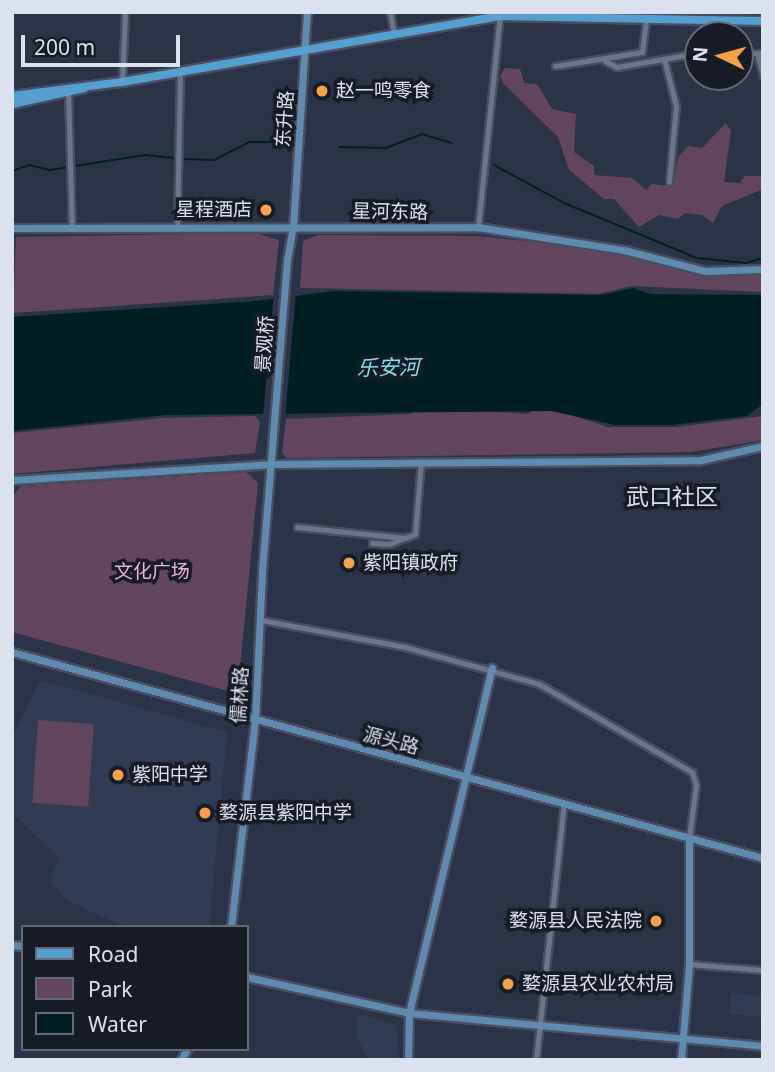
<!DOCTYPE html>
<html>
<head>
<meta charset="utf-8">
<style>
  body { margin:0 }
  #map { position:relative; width:775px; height:1072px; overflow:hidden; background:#2b3348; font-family:"Noto Sans","Noto Sans SC",sans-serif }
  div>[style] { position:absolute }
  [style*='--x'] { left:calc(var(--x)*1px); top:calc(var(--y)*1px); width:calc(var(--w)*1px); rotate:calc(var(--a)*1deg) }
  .built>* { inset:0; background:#313b56; transform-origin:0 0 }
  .green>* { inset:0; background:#634560; transform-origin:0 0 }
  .water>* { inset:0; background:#001f22 }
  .pier>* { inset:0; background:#2b3348; transform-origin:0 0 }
  .stream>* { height:2px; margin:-1px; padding:0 1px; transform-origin:1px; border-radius:1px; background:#001f22 }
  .roads { filter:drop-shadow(2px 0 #474e60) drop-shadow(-2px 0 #474e60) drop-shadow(0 2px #474e60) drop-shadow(0 -2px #474e60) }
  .street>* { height:5px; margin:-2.5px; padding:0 2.5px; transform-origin:2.5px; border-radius:2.5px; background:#6c758e }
  .secondary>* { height:7px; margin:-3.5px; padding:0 3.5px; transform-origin:3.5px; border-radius:3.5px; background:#608bb0 }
  .primary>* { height:8px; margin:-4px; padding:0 4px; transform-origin:4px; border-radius:4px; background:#55a0d1 }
  .dots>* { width:19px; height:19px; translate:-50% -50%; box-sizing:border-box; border:4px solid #171b25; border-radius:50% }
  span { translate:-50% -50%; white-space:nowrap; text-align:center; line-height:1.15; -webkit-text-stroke:7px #171b25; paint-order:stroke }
  .poi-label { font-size:19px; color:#dbe1ef }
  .left { translate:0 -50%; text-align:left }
  .right { translate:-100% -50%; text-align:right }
  .street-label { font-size:19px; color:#dbe1ef }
  .park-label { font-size:19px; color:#eab1e3 }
  .water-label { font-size:21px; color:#81e2ee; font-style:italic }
  .quarter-label { font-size:23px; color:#dbe1ef }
  .frame { position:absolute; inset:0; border:14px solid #dbe1ef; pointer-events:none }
  .legend { position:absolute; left:21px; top:925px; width:228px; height:126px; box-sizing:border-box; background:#171b25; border:2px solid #656a76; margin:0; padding:9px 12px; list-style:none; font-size:21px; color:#dbe1ef }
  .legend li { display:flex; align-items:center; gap:14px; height:35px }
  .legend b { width:35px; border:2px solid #656a76 }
  .north { position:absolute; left:684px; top:21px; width:70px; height:70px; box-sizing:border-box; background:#171b25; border:2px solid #656a76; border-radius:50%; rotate:275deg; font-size:19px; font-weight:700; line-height:28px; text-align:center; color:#dbe1ef }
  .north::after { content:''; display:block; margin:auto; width:24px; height:32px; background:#f7a248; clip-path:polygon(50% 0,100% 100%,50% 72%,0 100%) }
  .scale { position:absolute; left:21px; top:35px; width:159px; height:32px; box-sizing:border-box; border:4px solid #dbe1ef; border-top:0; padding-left:9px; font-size:21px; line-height:24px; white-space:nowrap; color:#dbe1ef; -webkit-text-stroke:5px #171b25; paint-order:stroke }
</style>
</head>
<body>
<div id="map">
  <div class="built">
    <i style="clip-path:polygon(40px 680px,227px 732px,209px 927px,118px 924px,67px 900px,54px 886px,50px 879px,59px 857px,12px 813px,12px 737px)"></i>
    <i style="left:731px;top:993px;width:32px;height:21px;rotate:5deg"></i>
    <i style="clip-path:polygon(358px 1014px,396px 1025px,399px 1060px,368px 1060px,356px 1035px)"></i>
  </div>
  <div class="green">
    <i style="clip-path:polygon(505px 68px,520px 69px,524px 83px,537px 84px,552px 109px,576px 114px,574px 152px,594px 166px,594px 175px,632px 178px,646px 190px,651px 184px,670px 186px,679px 156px,688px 146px,702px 148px,726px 123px,731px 131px,724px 182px,740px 183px,745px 176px,763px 176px,763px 189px,722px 206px,713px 223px,702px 215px,685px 213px,678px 219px,659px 215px,639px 227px,614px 199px,604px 199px,569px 170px,558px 137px,503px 83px,500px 76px)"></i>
    <i style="clip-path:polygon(255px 233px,279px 240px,273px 295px,13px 313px,16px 237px)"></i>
    <i style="clip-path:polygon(318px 235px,478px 236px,613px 251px,694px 273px,728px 276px,763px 272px,763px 292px,631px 286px,599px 294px,300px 288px,303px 241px)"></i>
    <i style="clip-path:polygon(421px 406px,528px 414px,534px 408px,549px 408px,608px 427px,677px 427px,763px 416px,763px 440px,691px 452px,287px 458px,282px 453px,286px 419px,411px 414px)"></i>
    <i style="clip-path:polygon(255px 416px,260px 422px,255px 453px,12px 474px,12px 433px,162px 418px)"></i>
    <i style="clip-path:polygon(246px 472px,258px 483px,238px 688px,232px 692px,12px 632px,12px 497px,21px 486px)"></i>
    <i style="left:38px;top:720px;width:56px;height:83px;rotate:4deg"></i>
  </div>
  <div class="water">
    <i style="clip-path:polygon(633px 288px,651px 294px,763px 295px,763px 404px,747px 416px,672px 425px,616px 425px,551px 411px,166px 415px,12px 431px,12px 317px,256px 301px,334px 291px,601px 295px)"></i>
  </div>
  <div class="pier">
    <i style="left:296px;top:292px;width:126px;height:22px;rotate:95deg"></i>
  </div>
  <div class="stream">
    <i style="--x:339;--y:147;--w:47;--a:1.2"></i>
    <i style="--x:386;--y:148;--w:39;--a:-21"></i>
    <i style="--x:422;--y:134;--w:31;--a:17"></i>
    <i style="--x:182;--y:159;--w:32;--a:2"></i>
    <i style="--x:214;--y:160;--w:39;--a:-27"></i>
    <i style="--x:249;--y:142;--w:33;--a:0"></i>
    <i style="--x:494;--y:165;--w:80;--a:28.5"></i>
    <i style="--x:564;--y:203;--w:144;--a:22.5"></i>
    <i style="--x:697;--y:258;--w:49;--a:5.8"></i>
    <i style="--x:746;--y:263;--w:18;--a:-16"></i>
    <i style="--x:12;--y:171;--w:18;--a:-19"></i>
    <i style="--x:29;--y:165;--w:22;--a:13"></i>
    <i style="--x:50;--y:170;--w:96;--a:-9"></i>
    <i style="--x:145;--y:155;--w:31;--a:6"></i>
  </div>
  <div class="roads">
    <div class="street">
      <i style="--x:390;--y:12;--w:23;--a:80"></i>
      <i style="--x:740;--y:53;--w:23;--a:0"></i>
      <i style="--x:757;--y:53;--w:23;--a:75"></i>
      <i style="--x:664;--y:59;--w:49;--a:75.7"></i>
      <i style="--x:676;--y:106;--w:76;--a:95.3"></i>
      <i style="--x:605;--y:61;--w:13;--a:27"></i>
      <i style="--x:617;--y:67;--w:82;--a:-9.8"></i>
      <i style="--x:555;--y:66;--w:88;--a:-9.1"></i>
      <i style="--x:642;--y:52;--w:33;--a:-83"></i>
      <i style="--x:122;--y:82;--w:70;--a:-87.5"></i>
      <i style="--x:68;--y:89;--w:139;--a:88.4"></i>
      <i style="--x:177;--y:227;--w:155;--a:-88.9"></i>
      <i style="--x:478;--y:227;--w:213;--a:-84.1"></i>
      <i style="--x:297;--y:527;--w:109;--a:5.8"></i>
      <i style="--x:372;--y:543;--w:17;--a:3"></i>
      <i style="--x:389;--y:544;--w:28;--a:-21"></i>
      <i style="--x:415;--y:534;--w:73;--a:-85.3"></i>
      <i style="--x:261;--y:620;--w:147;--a:10.6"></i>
      <i style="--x:405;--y:647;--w:139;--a:15.4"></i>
      <i style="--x:539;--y:684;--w:177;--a:29.9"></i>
      <i style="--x:692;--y:772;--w:14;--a:73"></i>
      <i style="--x:696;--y:785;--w:53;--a:97.5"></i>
      <i style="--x:689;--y:964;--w:74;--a:4.6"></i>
      <i style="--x:536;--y:1060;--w:259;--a:-83.8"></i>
    </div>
    <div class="secondary">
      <i style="--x:12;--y:228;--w:466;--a:-0.1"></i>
      <i style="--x:478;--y:227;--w:148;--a:9"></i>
      <i style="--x:624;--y:250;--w:84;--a:14.5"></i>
      <i style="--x:705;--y:271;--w:58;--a:-2"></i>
      <i style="--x:12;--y:480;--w:262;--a:-3.5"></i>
      <i style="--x:274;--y:464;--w:427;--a:-0.5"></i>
      <i style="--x:701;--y:460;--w:64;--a:-12.7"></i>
      <i style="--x:12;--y:652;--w:779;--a:15.34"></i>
      <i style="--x:231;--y:927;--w:207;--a:-83.4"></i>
      <i style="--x:255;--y:721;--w:150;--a:-87.3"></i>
      <i style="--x:262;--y:571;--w:312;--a:-85.4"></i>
      <i style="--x:287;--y:260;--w:34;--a:-80"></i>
      <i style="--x:293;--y:227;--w:215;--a:-86.3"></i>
      <i style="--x:12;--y:945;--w:11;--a:5"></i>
      <i style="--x:247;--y:977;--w:166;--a:12.5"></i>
      <i style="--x:409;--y:1013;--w:356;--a:5.3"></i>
      <i style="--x:181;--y:1060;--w:13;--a:-61"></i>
      <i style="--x:408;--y:1060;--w:47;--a:-88.8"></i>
      <i style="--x:409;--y:1013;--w:355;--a:-76.5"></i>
      <i style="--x:681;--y:1060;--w:96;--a:-85.2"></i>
      <i style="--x:689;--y:964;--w:126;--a:-90"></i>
    </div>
    <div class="primary">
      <i style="--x:12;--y:96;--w:111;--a:-7.3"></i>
      <i style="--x:122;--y:82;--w:384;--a:-9.9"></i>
      <i style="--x:500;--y:16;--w:263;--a:1.1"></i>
      <i style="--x:12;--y:104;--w:74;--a:-12.5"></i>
    </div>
  </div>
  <div class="dots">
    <i style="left:322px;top:91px;background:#f7a248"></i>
    <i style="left:266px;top:210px;background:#f7a248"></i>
    <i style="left:349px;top:563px;background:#f7a248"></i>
    <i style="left:118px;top:775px;background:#f7a248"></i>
    <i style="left:205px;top:813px;background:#f7a248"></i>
    <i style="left:656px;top:921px;background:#f7a248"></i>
    <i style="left:508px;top:984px;background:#f7a248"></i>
  </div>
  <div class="poi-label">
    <span class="left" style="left:336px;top:91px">赵一鸣零食</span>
    <span class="right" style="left:252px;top:210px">星程酒店</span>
    <span class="left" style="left:363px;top:563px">紫阳镇政府</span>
    <span class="left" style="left:132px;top:775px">紫阳中学</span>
    <span class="left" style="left:219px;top:813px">婺源县紫阳中学</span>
    <span class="right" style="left:642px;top:921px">婺源县人民法院</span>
    <span class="left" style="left:522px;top:984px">婺源县农业农村局</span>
  </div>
  <div class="street-label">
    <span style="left:285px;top:119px;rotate:-86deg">东升路</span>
    <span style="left:390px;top:212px;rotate:1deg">星河东路</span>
    <span style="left:265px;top:344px;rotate:-86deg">景观桥</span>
    <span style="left:240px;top:695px;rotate:-86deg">儒林路</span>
    <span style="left:391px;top:741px;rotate:15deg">源头路</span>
  </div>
  <div class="park-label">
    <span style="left:152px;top:572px">文化广场</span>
  </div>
  <div class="water-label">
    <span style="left:388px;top:367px;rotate:-1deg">乐安河</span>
  </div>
  <div class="quarter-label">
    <span style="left:672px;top:496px">武口社区</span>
  </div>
  <div class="frame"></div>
  <ul class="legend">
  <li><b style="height:9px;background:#55a0d1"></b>Road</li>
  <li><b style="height:19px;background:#634560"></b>Park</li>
  <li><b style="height:19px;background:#001f22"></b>Water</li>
  </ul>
  <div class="north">N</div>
  <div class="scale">200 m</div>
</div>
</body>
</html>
